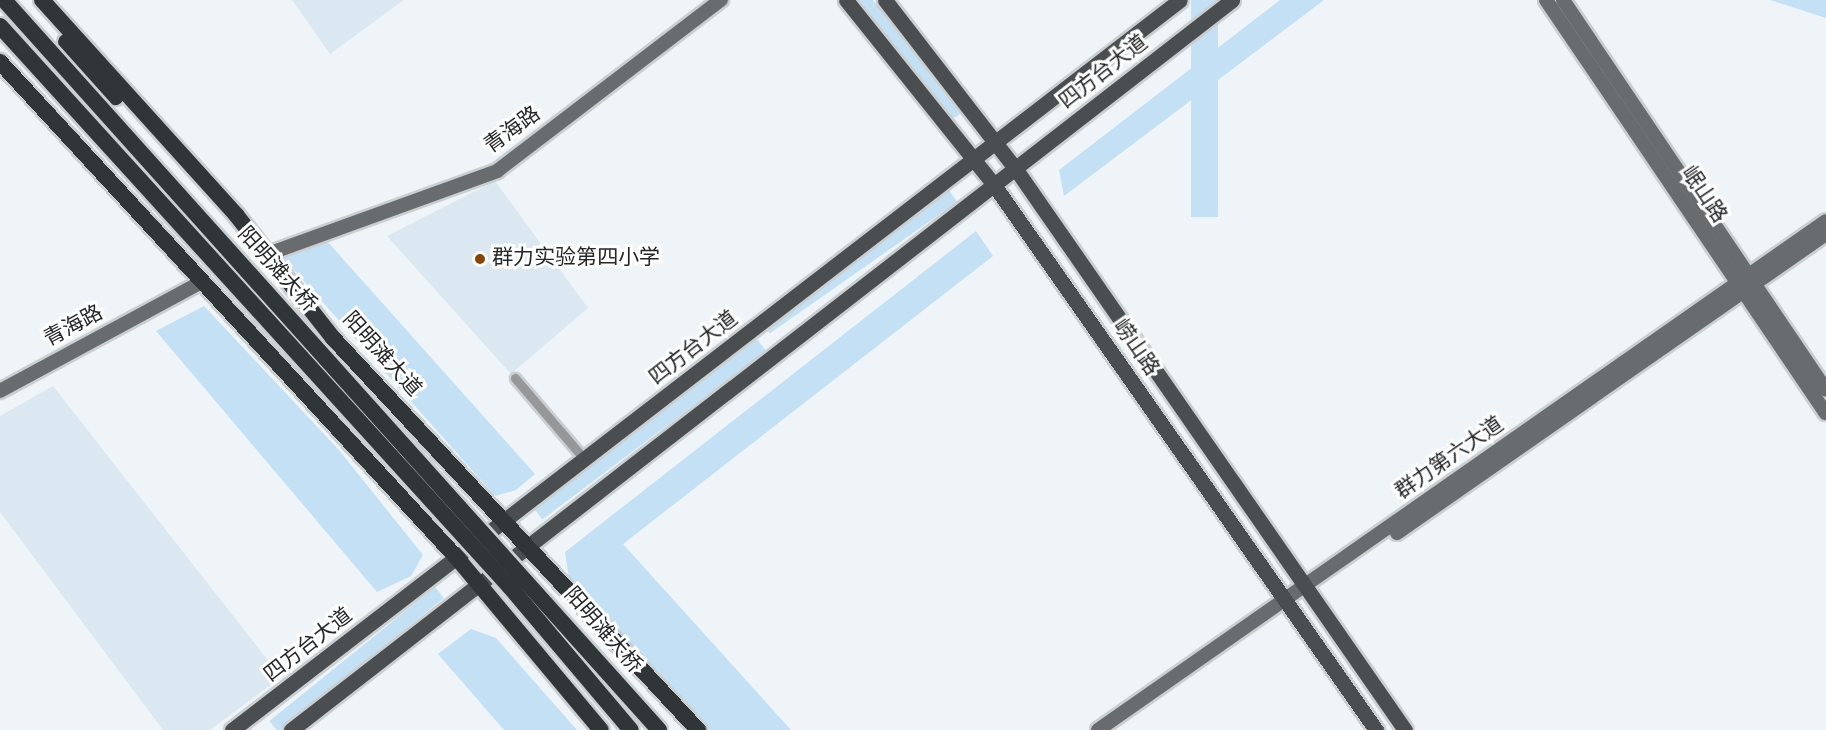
<!DOCTYPE html>
<html>
<head>
<meta charset="utf-8">
<style>
  body { margin:0 }
  #map { position:relative; width:1826px; height:730px; overflow:hidden; background:#eef4f8; font-family:Overpass,"Noto Sans SC",sans-serif }
  div>[style] { position:absolute }
  [style*='--x'] { left:calc(var(--x)*1px); top:calc(var(--y)*1px); width:calc(var(--w)*1px); rotate:calc(var(--a)*1deg) }
  .built>* { inset:0; background:#dbe8f1 }
  .green>* { inset:0; background:#c3e0f4; transform-origin:0 0 }
  .roads { filter:drop-shadow(2px 0 #cacfd2) drop-shadow(-2px 0 #cacfd2) drop-shadow(0 2px #cacfd2) drop-shadow(0 -2px #cacfd2) }
  .street>* { height:9px; margin:-4.5px; padding:0 4.5px; transform-origin:4.5px; border-radius:4.5px; background:#959799 }
  .secondary>* { height:14px; margin:-7px; padding:0 7px; transform-origin:7px; border-radius:7px; background:#696c6e }
  .primary>* { height:15px; margin:-7.5px; padding:0 7.5px; transform-origin:7.5px; border-radius:7.5px; background:#4a4e51 }
  .highway>* { height:16px; margin:-8px; padding:0 8px; transform-origin:8px; border-radius:8px; background:#303538 }
  .bridges { filter:drop-shadow(2px 0 #cacfd2) drop-shadow(-2px 0 #cacfd2) drop-shadow(0 2px #cacfd2) drop-shadow(0 -2px #cacfd2) }
  .highway-bridge>* { height:16px; margin:-8px; padding:0 8px; transform-origin:8px; border-radius:8px; background:#303538 }
  .dots>* { width:16px; height:16px; translate:-50% -50%; box-sizing:border-box; border:3px solid #fff; border-radius:50% }
  span { translate:-50% -50%; white-space:nowrap; text-align:center; line-height:1.15; -webkit-text-stroke:6px #fff; paint-order:stroke }
  .street-label { font-size:21px; color:#242627 }
  .poi-label { font-size:21px; color:#242627 }
  .left { translate:0 -50%; text-align:left }
</style>
</head>
<body>
<div id="map">
  <div class="built">
    <i style="clip-path:polygon(292px 0,404px 0,330px 54px)"></i>
    <i style="clip-path:polygon(495px 181px,588px 308px,511px 374px,387px 236px)"></i>
    <i style="clip-path:polygon(53px 386px,281px 677px,210px 730px,163px 730px,0 512px,0 416px)"></i>
  </div>
  <div class="green">
    <i style="clip-path:polygon(858px 0,873px 0,960px 114px,951px 120px)"></i>
    <i style="left:1191px;top:0;width:27px;height:217px"></i>
    <i style="clip-path:polygon(1280px 0,1324px 0,1064px 196px,1059px 170px)"></i>
    <i style="clip-path:polygon(1770px 0,1826px 0,1826px 18px)"></i>
    <i style="left:948px;top:189px;width:16px;height:229px;rotate:55deg"></i>
    <i style="clip-path:polygon(976px 231px,993px 256px,623px 544px,791px 730px,706px 730px,569px 578px,565px 552px)"></i>
    <i style="clip-path:polygon(326px 240px,535px 474px,516px 490px,495px 496px,280px 254px)"></i>
    <i style="clip-path:polygon(204px 306px,338px 449px,423px 555px,411px 576px,377px 592px,156px 331px)"></i>
    <i style="left:757px;top:339px;width:15px;height:280px;rotate:53deg"></i>
    <i style="left:435px;top:587px;width:14px;height:213px;rotate:51deg"></i>
    <i style="clip-path:polygon(471px 629px,496px 638px,577px 730px,504px 730px,438px 654px)"></i>
  </div>
  <div class="roads">
    <div class="street">
      <i style="--x:515;--y:378;--w:108;--a:49.5"></i>
    </div>
    <div class="secondary">
      <i style="--x:1546;--y:0;--w:499;--a:55.9"></i>
      <i style="--x:1563;--y:0;--w:470;--a:56"></i>
      <i style="--x:268;--y:254;--w:244;--a:-19.9"></i>
      <i style="--x:497;--y:171;--w:282;--a:-37.4"></i>
      <i style="--x:0;--y:391;--w:227;--a:-28.4"></i>
      <i style="--x:1397;--y:533;--w:523;--a:-34.88"></i>
      <i style="--x:1098;--y:730;--w:888;--a:-34.96"></i>
    </div>
    <div class="primary">
      <i style="--x:846;--y:0;--w:237;--a:51.3"></i>
      <i style="--x:994;--y:185;--w:666;--a:54.97"></i>
      <i style="--x:885;--y:0;--w:212;--a:52.3"></i>
      <i style="--x:1015;--y:168;--w:684;--a:55.24"></i>
      <i style="--x:232;--y:730;--w:1196;--a:-37.6"></i>
      <i style="--x:291;--y:730;--w:1191;--a:-37.8"></i>
    </div>
    <div class="highway">
      <i style="--x:42;--y:0;--w:291;--a:47.9"></i>
      <i style="--x:237;--y:216;--w:155;--a:51.8"></i>
      <i style="--x:333;--y:338;--w:536;--a:47.04"></i>
      <i style="--x:66;--y:42;--w:74;--a:48.3"></i>
      <i style="--x:0;--y:62;--w:674;--a:47.34"></i>
      <i style="--x:457;--y:558;--w:224;--a:50.1"></i>
    </div>
  </div>
  <div class="bridges">
    <div class="highway-bridge">
      <i style="--x:4;--y:0;--w:981;--a:48.1"></i>
      <i style="--x:0;--y:26;--w:758;--a:47.73"></i>
      <i style="--x:510;--y:587;--w:187;--a:49.8"></i>
    </div>
  </div>
  <div class="dots">
    <i style="left:480px;top:259px;background:#844606"></i>
  </div>
  <div class="street-label">
    <span style="left:1104px;top:73px;rotate:-38deg">四方台大道</span>
    <span style="left:513px;top:131px;rotate:-36deg">青海路</span>
    <span style="left:1703px;top:195px;rotate:56deg">岷山路</span>
    <span style="left:276px;top:270px;rotate:48deg">阳明滩大桥</span>
    <span style="left:74px;top:327px;rotate:-28deg">青海路</span>
    <span style="left:1135px;top:348px;rotate:55deg">崂山路</span>
    <span style="left:694px;top:349px;rotate:-38deg">四方台大道</span>
    <span style="left:381px;top:355px;rotate:48deg">阳明滩大道</span>
    <span style="left:1450px;top:459px;rotate:-35deg">群力第六大道</span>
    <span style="left:602px;top:631px;rotate:49deg">阳明滩大桥</span>
    <span style="left:309px;top:646px;rotate:-38deg">四方台大道</span>
  </div>
  <div class="poi-label">
    <span class="left" style="left:492px;top:259px">群力实验第四小学</span>
  </div>
</div>
</body>
</html>
